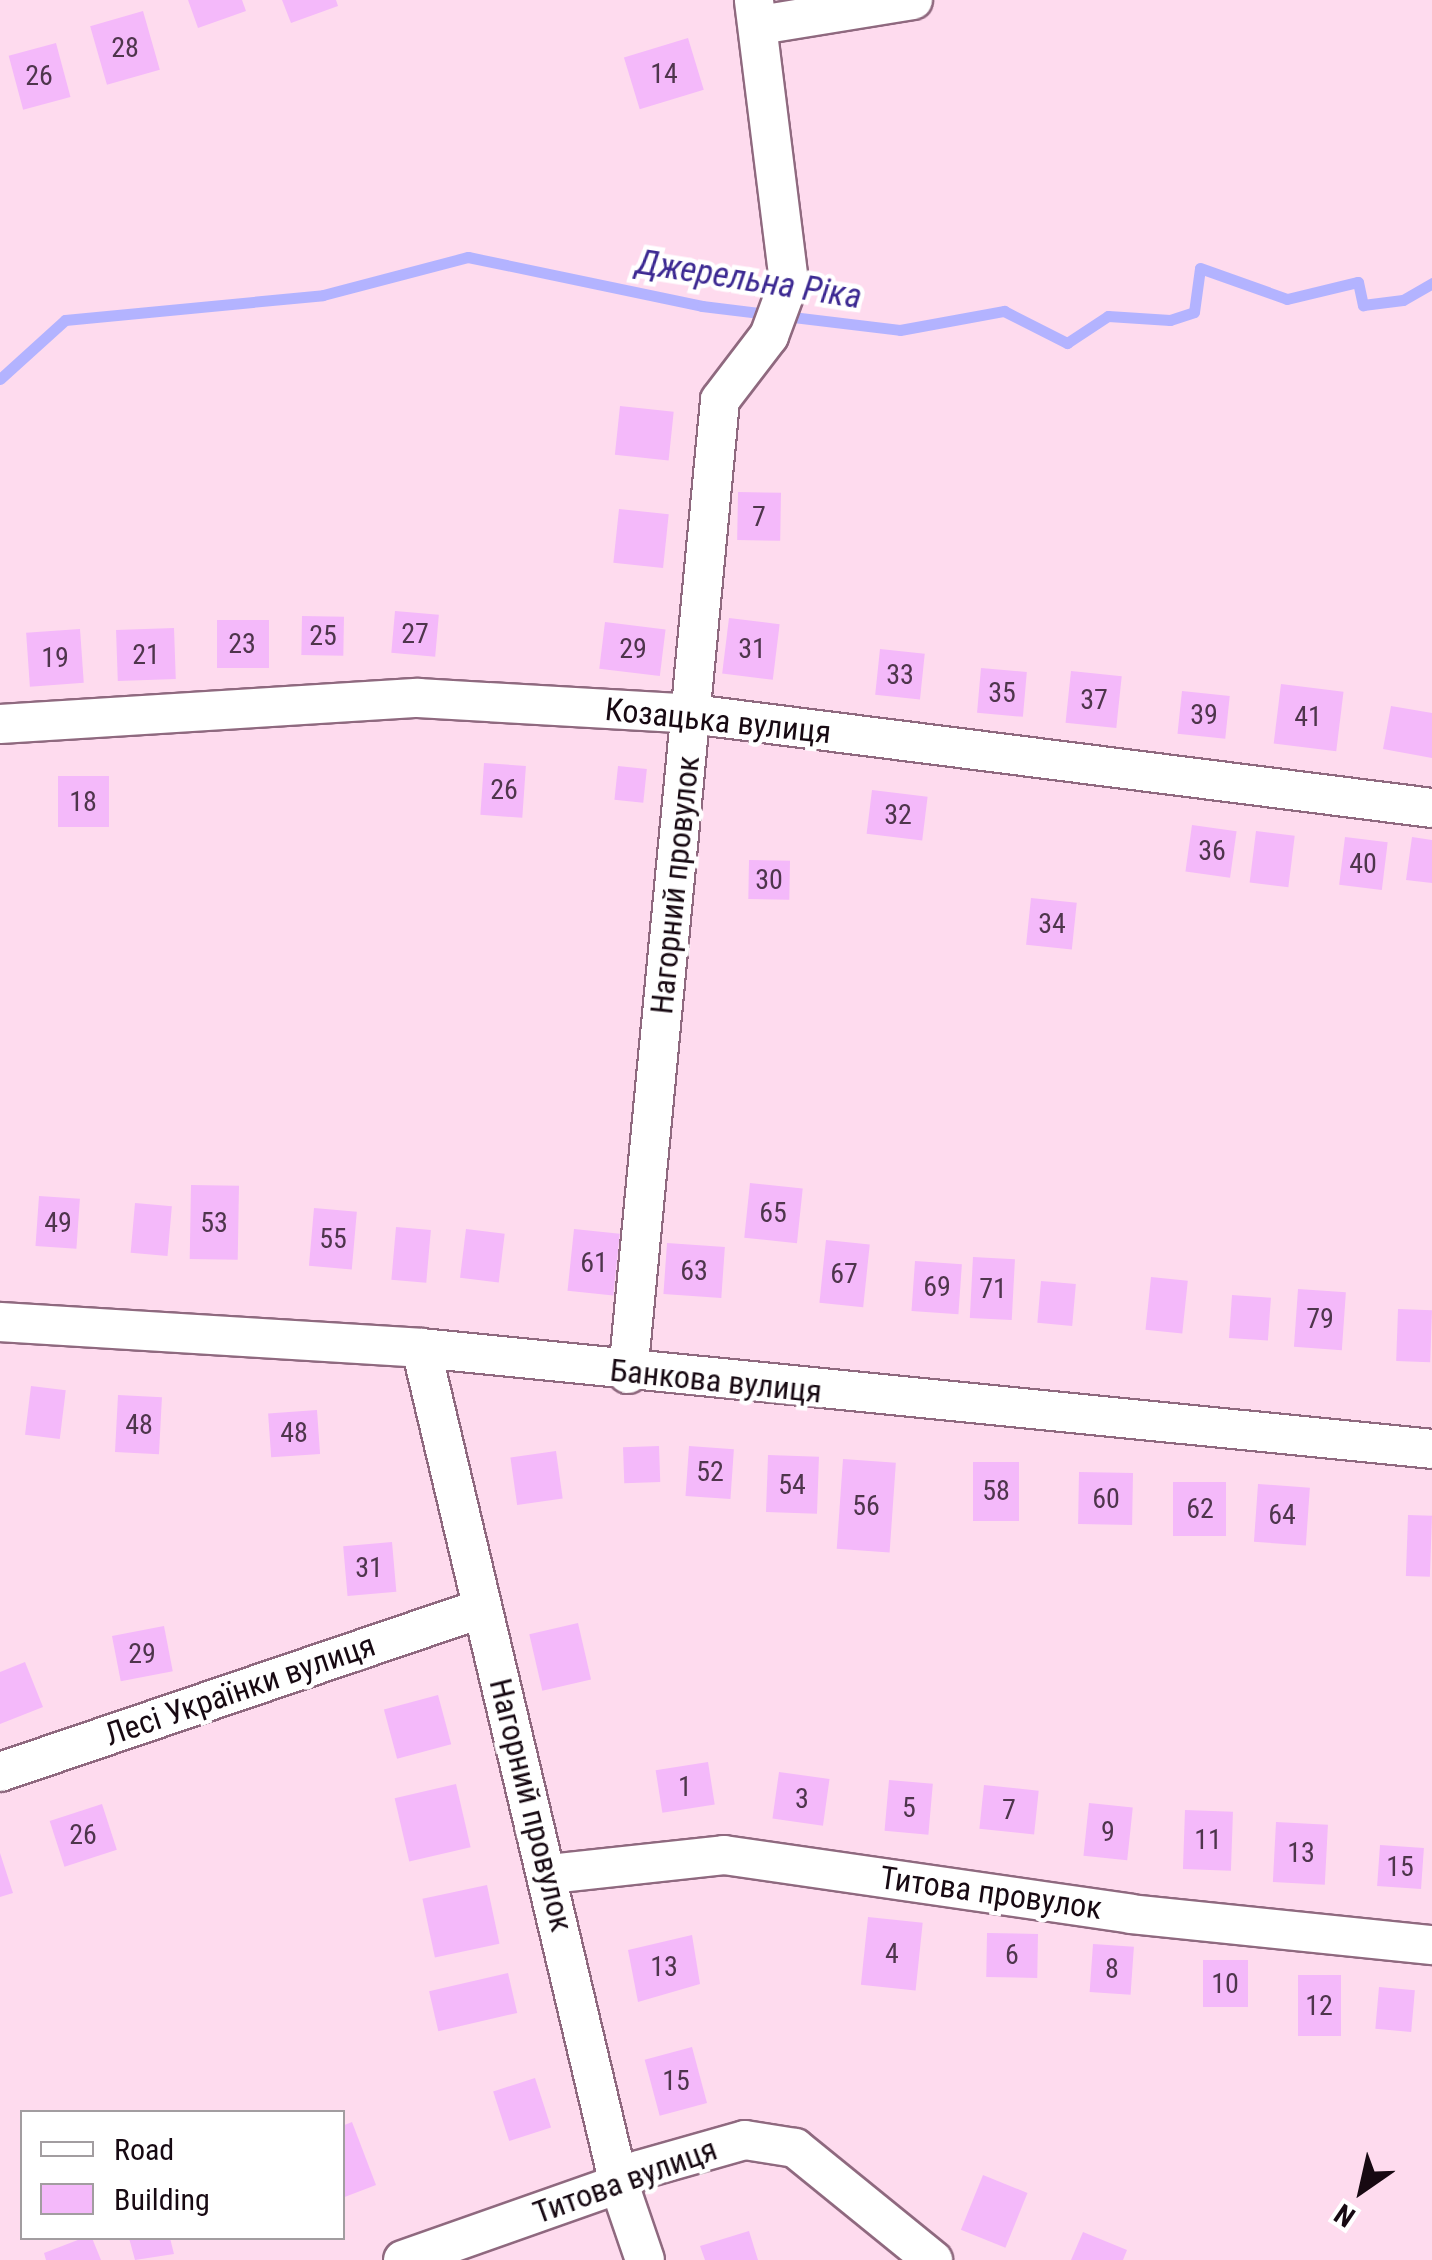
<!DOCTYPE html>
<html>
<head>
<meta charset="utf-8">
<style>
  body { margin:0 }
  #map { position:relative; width:1432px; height:2260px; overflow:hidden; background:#fedbee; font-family:"Roboto Condensed",sans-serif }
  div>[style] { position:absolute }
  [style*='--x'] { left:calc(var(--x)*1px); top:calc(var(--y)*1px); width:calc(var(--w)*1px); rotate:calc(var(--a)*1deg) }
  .stream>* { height:11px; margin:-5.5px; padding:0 5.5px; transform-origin:5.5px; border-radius:5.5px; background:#b3b3ff }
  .building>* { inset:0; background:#f4b9fa; transform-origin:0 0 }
  .roads { filter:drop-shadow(2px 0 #8f697f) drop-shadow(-2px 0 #8f697f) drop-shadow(0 2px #8f697f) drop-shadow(0 -2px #8f697f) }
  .street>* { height:38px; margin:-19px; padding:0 19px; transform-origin:19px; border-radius:19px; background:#fff }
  span { translate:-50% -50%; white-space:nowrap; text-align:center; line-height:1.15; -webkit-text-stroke:9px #fff; paint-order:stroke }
  .number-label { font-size:28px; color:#4e354c }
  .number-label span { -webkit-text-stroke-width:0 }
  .street-label { font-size:32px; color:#170912 }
  .water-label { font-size:35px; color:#3c2992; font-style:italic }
  .legend { position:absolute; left:20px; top:2110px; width:325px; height:130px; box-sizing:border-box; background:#fff; border:2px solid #a29da0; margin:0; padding:12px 18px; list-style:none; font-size:30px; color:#170912 }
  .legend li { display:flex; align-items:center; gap:20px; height:50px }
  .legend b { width:50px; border:2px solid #a29da0 }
  .north { position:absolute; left:1312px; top:2140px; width:100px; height:100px; -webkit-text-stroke:8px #fff; paint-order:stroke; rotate:214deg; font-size:28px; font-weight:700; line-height:40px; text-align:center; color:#170912 }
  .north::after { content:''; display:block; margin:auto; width:35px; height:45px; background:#170912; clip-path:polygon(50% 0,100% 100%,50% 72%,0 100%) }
</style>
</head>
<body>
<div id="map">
  <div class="stream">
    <i style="--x:0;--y:379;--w:88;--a:-42.2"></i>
    <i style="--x:65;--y:320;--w:259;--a:-5.5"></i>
    <i style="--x:323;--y:295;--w:150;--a:-14.7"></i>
    <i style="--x:468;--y:257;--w:239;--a:11.8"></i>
    <i style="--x:702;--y:306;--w:199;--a:6.9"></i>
    <i style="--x:900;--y:330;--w:106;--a:-10.4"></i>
    <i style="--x:1004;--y:311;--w:71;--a:26.9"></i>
    <i style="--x:1067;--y:343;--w:49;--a:-33.4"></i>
    <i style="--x:1108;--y:316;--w:62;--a:3.7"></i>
    <i style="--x:1170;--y:320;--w:25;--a:-18"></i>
    <i style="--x:1194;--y:312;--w:44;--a:-82.2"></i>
    <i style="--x:1200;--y:268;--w:92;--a:19.6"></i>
    <i style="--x:1287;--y:299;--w:73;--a:-13.5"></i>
    <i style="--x:1358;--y:282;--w:24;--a:78"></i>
    <i style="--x:1363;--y:305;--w:40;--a:-7.1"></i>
    <i style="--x:1403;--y:300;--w:34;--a:-30"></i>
  </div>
  <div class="building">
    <i style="clip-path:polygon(188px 0,242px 0,246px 11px,198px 28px)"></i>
    <i style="clip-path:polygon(282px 0,336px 0,338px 6px,291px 23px)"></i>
    <i style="left:143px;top:11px;width:61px;height:55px;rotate:74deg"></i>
    <i style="left:688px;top:38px;width:54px;height:67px;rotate:73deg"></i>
    <i style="left:56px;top:43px;width:56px;height:49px;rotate:75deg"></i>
    <i style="left:620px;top:406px;width:54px;height:49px;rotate:6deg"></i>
    <i style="left:738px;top:492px;width:43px;height:48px;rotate:1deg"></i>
    <i style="left:619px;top:509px;width:50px;height:54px;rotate:6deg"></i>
    <i style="left:395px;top:611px;width:44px;height:42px;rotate:5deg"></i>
    <i style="left:302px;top:616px;width:42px;height:39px;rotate:1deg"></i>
    <i style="left:729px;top:618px;width:51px;height:56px;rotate:7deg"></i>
    <i style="left:217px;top:620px;width:52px;height:48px"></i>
    <i style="left:605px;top:622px;width:61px;height:47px;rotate:7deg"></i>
    <i style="left:174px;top:628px;width:51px;height:58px;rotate:88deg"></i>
    <i style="left:80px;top:629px;width:54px;height:54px;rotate:86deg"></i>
    <i style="left:880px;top:649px;width:45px;height:46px;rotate:6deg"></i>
    <i style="left:981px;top:668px;width:46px;height:45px;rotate:5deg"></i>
    <i style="left:1071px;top:671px;width:51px;height:52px;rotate:6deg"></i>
    <i style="left:1281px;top:684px;width:63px;height:60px;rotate:7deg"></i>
    <i style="left:1182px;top:691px;width:48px;height:43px;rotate:6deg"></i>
    <i style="clip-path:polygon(1391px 706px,1432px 713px,1432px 758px,1383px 749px)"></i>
    <i style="left:484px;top:763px;width:42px;height:52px;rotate:4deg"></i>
    <i style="left:618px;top:766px;width:29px;height:34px;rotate:6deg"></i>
    <i style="left:109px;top:776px;width:51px;height:51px;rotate:90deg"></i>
    <i style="left:872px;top:790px;width:56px;height:44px;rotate:7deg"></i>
    <i style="left:1192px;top:825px;width:45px;height:47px;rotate:8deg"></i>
    <i style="left:1256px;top:831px;width:39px;height:52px;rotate:7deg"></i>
    <i style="left:1345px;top:837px;width:43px;height:48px;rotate:7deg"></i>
    <i style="clip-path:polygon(1412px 837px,1432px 840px,1432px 883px,1406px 880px)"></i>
    <i style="left:749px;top:860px;width:41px;height:39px;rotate:1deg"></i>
    <i style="left:1031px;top:898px;width:46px;height:47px;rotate:6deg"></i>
    <i style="left:750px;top:1183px;width:53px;height:55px;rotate:6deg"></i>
    <i style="left:191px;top:1185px;width:48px;height:74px;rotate:1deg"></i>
    <i style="left:39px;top:1196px;width:41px;height:50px;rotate:4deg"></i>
    <i style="left:135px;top:1203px;width:37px;height:50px;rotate:5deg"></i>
    <i style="left:314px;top:1208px;width:43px;height:58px;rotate:5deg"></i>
    <i style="left:396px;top:1227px;width:35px;height:53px;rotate:5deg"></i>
    <i style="left:466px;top:1229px;width:39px;height:49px;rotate:7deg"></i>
    <i style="left:574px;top:1229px;width:46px;height:62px;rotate:6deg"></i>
    <i style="left:826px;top:1240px;width:44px;height:63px;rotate:6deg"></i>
    <i style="left:667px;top:1243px;width:58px;height:51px;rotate:4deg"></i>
    <i style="left:973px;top:1257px;width:42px;height:61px;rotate:3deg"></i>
    <i style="left:915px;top:1261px;width:47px;height:50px;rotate:4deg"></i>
    <i style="left:1151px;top:1277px;width:37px;height:53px;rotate:6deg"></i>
    <i style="left:1041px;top:1281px;width:35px;height:42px;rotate:5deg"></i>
    <i style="left:1298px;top:1289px;width:48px;height:58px;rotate:4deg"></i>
    <i style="left:1232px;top:1295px;width:39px;height:43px;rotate:4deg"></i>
    <i style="left:1398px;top:1309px;width:34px;height:52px;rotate:2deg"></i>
    <i style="left:31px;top:1386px;width:35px;height:49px;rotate:7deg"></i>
    <i style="left:118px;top:1395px;width:44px;height:57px;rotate:3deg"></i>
    <i style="left:317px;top:1410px;width:44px;height:49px;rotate:86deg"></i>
    <i style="left:659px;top:1446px;width:36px;height:36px;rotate:88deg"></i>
    <i style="left:689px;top:1446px;width:45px;height:50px;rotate:4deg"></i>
    <i style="left:556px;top:1451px;width:48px;height:46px;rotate:82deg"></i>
    <i style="left:768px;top:1455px;width:51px;height:57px;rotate:2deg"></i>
    <i style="left:843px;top:1459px;width:53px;height:90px;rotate:4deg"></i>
    <i style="left:973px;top:1462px;width:46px;height:59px"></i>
    <i style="left:1079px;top:1472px;width:54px;height:52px;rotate:1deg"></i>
    <i style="left:1173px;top:1482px;width:53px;height:54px"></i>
    <i style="left:1258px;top:1484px;width:52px;height:58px;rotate:4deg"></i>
    <i style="left:1408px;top:1515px;width:24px;height:61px;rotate:2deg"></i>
    <i style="left:392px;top:1542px;width:50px;height:49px;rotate:85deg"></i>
    <i style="left:578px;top:1623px;width:58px;height:50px;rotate:77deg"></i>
    <i style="left:164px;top:1626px;width:46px;height:53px;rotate:79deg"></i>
    <i style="clip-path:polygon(25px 1662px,43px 1707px,0 1724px,0 1672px)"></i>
    <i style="left:438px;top:1695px;width:51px;height:56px;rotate:75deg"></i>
    <i style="left:708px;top:1762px;width:43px;height:53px;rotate:81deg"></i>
    <i style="left:779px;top:1772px;width:51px;height:47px;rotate:8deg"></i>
    <i style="left:889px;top:1780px;width:44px;height:51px;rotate:5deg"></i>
    <i style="left:456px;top:1784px;width:65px;height:63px;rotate:77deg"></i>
    <i style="left:984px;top:1785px;width:55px;height:44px;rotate:6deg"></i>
    <i style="left:1089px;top:1803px;width:44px;height:53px;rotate:6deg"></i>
    <i style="left:102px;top:1804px;width:48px;height:55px;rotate:72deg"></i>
    <i style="left:1185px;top:1810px;width:48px;height:59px;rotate:2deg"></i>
    <i style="left:1276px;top:1822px;width:52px;height:60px;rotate:3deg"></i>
    <i style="left:1380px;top:1845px;width:44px;height:41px;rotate:4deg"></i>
    <i style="clip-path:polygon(0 1853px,13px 1893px,0 1897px)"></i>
    <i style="left:487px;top:1885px;width:60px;height:66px;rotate:78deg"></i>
    <i style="left:868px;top:1917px;width:55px;height:68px;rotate:6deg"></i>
    <i style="left:987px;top:1933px;width:51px;height:44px;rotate:1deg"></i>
    <i style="clip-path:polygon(692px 1935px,700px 1984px,638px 2002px,628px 1950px)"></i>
    <i style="left:1093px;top:1944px;width:41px;height:48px;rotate:4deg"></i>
    <i style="left:1203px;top:1960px;width:45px;height:47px"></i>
    <i style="left:508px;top:1973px;width:41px;height:81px;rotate:77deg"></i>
    <i style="left:1298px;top:1975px;width:43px;height:61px"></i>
    <i style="left:1379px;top:1987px;width:36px;height:42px;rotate:5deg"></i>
    <i style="left:692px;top:2047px;width:58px;height:49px;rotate:75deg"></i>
    <i style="left:535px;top:2078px;width:52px;height:44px;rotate:72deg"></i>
    <i style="clip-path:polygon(352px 2122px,376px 2185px,342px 2198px,342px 2126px)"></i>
    <i style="left:983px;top:2175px;width:48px;height:59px;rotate:22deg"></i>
    <i style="clip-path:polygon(749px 2231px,758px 2260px,705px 2260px,700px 2246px)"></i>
    <i style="clip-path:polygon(1083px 2232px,1127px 2250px,1123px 2260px,1071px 2260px)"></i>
    <i style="clip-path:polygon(83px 2238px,92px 2238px,101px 2260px,46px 2260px,44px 2253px)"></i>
    <i style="clip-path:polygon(129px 2238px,170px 2238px,174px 2254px,135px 2260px)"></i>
  </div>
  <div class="roads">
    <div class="street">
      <i style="--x:760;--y:25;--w:155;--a:-9.3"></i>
      <i style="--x:0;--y:724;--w:419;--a:-3.6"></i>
      <i style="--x:418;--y:698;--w:274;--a:3.3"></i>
      <i style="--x:692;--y:714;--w:746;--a:7.24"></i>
      <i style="--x:0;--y:1322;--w:422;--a:3.5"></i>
      <i style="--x:421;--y:1348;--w:1016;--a:5.7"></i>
      <i style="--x:421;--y:1348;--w:859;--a:76.68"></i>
      <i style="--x:619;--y:2184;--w:80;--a:71.1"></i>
      <i style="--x:628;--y:1374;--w:978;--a:-84.6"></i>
      <i style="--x:720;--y:400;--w:81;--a:-52.6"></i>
      <i style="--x:769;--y:336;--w:58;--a:-69.7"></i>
      <i style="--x:789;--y:282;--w:284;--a:-97.1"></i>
      <i style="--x:0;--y:1772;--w:507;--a:-18.76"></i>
      <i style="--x:550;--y:1874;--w:175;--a:-6.2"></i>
      <i style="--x:724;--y:1855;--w:411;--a:8.2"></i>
      <i style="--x:1131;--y:1914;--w:303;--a:5.9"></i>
      <i style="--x:403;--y:2260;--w:229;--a:-19.4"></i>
      <i style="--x:619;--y:2184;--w:24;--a:-35"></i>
      <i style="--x:639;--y:2170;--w:110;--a:-15.8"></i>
      <i style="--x:745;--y:2140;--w:51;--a:9.1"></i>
      <i style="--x:795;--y:2148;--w:178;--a:39.1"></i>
    </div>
  </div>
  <div class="number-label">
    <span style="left:125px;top:48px">28</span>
    <span style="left:664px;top:74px">14</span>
    <span style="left:39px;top:76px">26</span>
    <span style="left:759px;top:517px">7</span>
    <span style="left:415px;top:634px">27</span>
    <span style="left:323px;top:636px">25</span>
    <span style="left:242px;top:644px">23</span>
    <span style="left:633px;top:649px">29</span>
    <span style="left:752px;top:649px">31</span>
    <span style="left:146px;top:655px">21</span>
    <span style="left:55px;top:658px">19</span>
    <span style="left:900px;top:675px">33</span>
    <span style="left:1002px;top:693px">35</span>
    <span style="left:1094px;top:700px">37</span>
    <span style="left:1204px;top:715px">39</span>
    <span style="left:1308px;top:717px">41</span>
    <span style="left:504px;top:790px">26</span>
    <span style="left:83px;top:802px">18</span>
    <span style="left:898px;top:815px">32</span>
    <span style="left:1212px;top:851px">36</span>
    <span style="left:1363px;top:864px">40</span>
    <span style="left:769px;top:880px">30</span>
    <span style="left:1052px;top:924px">34</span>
    <span style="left:773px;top:1213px">65</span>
    <span style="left:58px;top:1223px">49</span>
    <span style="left:214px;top:1223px">53</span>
    <span style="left:333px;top:1239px">55</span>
    <span style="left:594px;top:1263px">61</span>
    <span style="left:694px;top:1271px">63</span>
    <span style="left:844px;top:1274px">67</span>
    <span style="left:937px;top:1287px">69</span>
    <span style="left:993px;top:1289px">71</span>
    <span style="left:1320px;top:1319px">79</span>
    <span style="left:139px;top:1425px">48</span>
    <span style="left:294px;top:1433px">48</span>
    <span style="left:710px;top:1472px">52</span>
    <span style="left:792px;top:1485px">54</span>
    <span style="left:996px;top:1491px">58</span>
    <span style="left:1106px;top:1499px">60</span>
    <span style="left:866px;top:1506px">56</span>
    <span style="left:1200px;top:1509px">62</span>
    <span style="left:1282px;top:1515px">64</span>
    <span style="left:369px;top:1568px">31</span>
    <span style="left:142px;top:1654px">29</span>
    <span style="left:685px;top:1787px">1</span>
    <span style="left:802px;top:1799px">3</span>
    <span style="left:909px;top:1808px">5</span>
    <span style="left:1009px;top:1810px">7</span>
    <span style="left:1108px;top:1832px">9</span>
    <span style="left:83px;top:1835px">26</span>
    <span style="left:1208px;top:1840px">11</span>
    <span style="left:1301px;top:1853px">13</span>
    <span style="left:1400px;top:1867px">15</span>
    <span style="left:892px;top:1954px">4</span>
    <span style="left:1012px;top:1955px">6</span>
    <span style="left:664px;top:1967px">13</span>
    <span style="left:1112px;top:1969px">8</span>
    <span style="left:1225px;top:1984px">10</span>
    <span style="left:1319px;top:2006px">12</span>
    <span style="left:676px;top:2081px">15</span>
  </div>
  <div class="street-label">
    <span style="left:718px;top:721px;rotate:6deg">Козацька вулиця</span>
    <span style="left:675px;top:885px;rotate:-84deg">Нагорний провулок</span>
    <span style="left:716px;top:1381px;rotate:6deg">Банкова вулиця</span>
    <span style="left:240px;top:1690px;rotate:-19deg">Лесі Українки вулиця</span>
    <span style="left:531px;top:1805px;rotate:76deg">Нагорний провулок</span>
    <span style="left:991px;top:1893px;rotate:8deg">Титова провулок</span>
    <span style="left:625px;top:2181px;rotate:-20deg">Титова вулиця</span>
  </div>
  <div class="water-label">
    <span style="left:749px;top:280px;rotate:9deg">Джерельна Ріка</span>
  </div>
  <ul class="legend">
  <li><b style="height:12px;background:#fff"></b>Road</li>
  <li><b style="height:28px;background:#f4b9fa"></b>Building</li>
  </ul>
  <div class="north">N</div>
</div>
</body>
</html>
